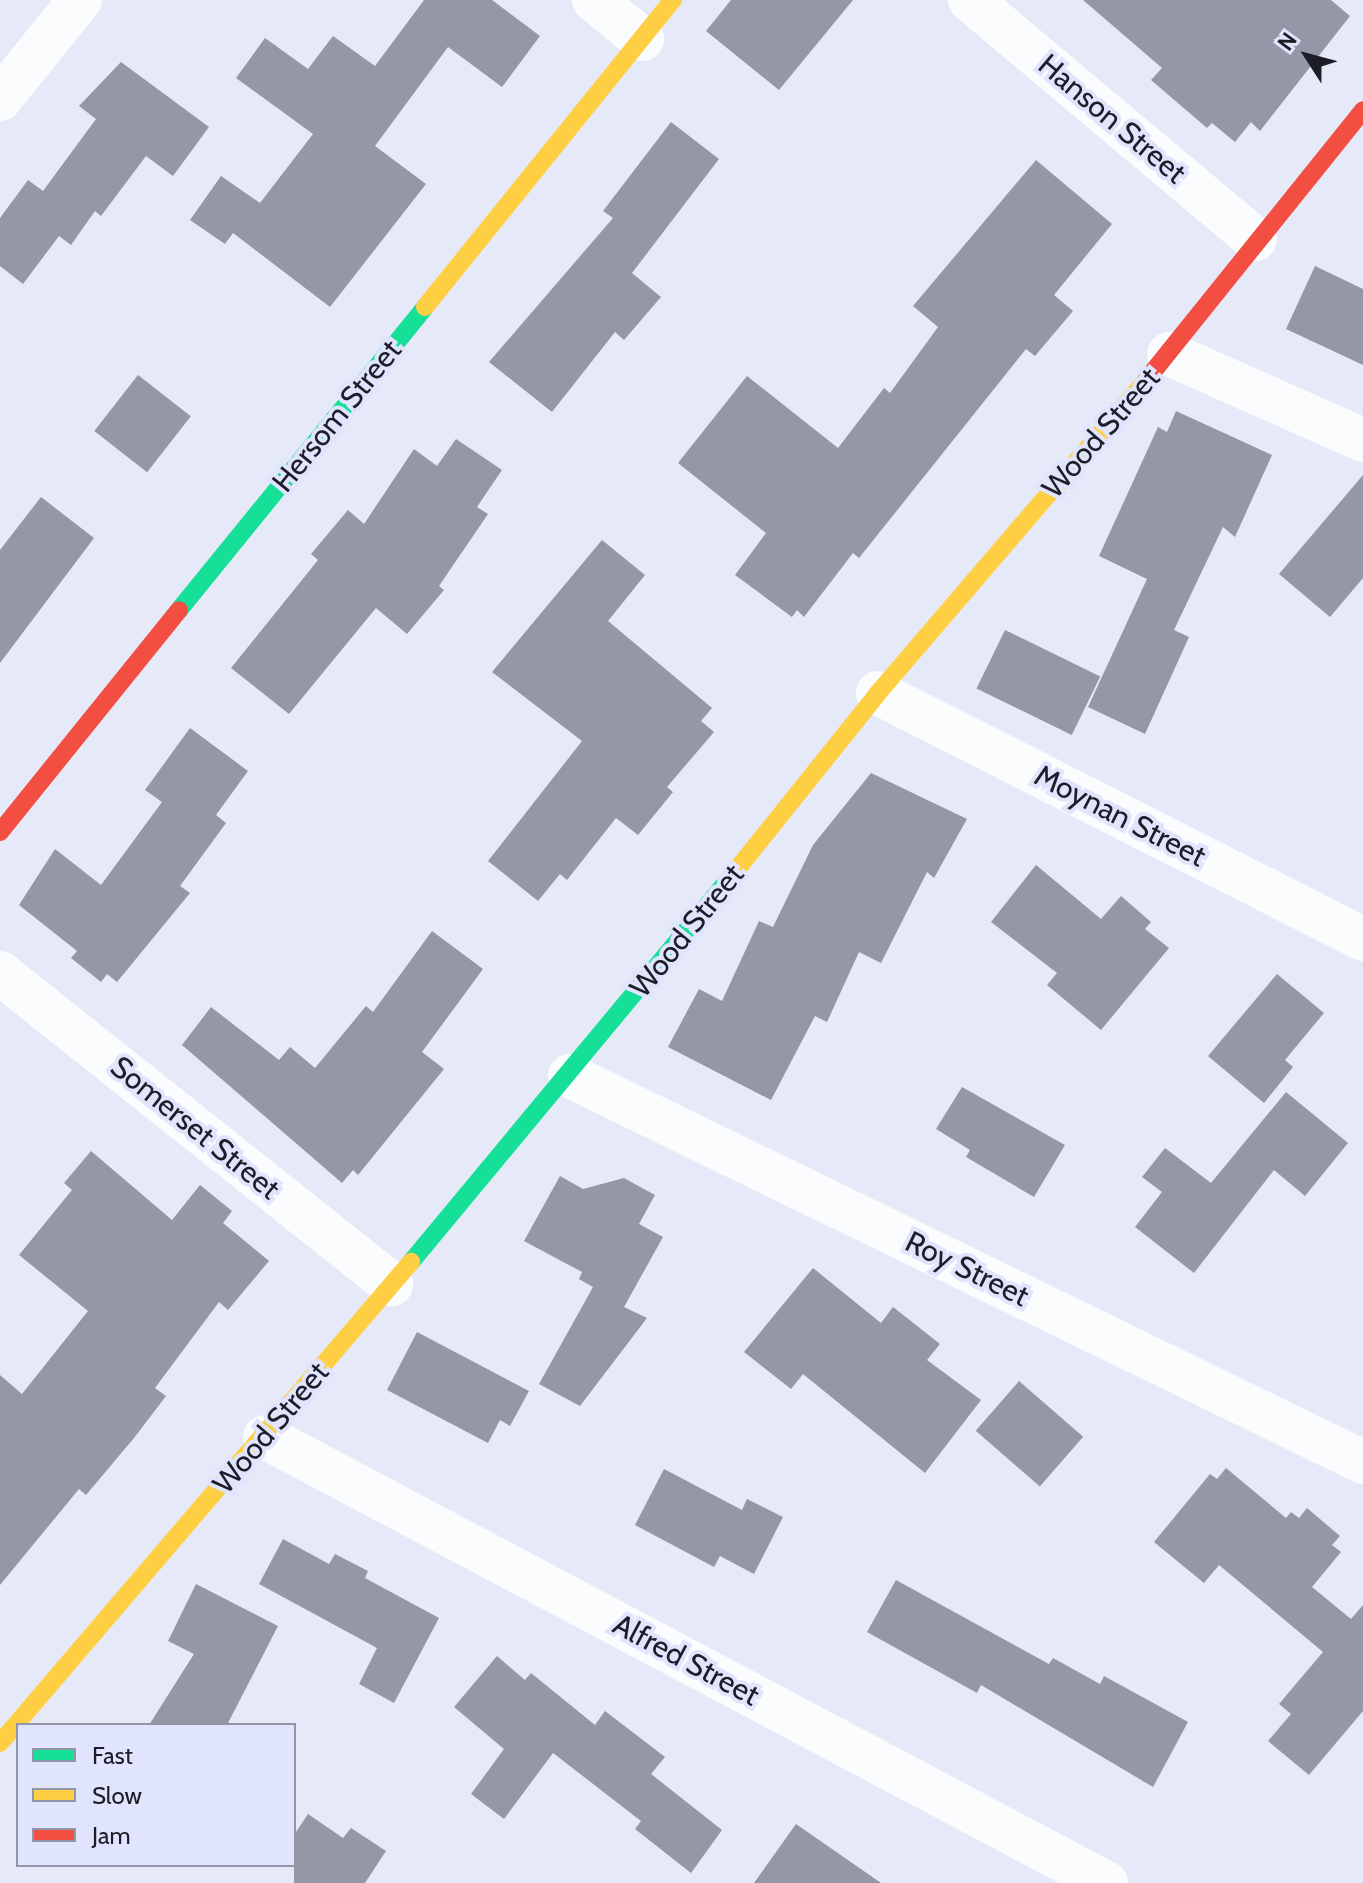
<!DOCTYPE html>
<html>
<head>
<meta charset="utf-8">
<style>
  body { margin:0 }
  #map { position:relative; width:1363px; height:1883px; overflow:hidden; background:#e6e9f7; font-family:Cabin,sans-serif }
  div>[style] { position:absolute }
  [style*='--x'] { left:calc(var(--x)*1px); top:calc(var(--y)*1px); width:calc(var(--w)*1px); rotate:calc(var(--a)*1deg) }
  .building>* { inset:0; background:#9596a6; transform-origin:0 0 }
  .street>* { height:44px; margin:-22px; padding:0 22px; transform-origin:22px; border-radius:22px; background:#fbfcfe }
  .fast>* { height:18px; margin:-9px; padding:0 9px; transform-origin:9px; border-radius:9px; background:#16e098 }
  .slow>* { height:18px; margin:-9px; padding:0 9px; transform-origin:9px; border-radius:9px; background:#ffcf43 }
  .jam>* { height:18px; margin:-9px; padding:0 9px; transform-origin:9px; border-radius:9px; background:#f24e42 }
  span { translate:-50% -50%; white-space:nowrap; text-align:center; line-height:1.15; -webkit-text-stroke:8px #e0e4fd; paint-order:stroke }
  .street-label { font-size:30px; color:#1c1d26 }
  .legend { position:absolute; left:16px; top:1723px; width:280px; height:144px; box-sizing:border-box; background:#e0e4fd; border:2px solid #9294a7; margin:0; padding:10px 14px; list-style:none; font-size:24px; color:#1c1d26 }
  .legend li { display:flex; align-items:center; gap:16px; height:40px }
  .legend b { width:40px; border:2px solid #9294a7 }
  .north { position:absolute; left:1267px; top:16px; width:80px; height:80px; -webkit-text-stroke:6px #e0e4fd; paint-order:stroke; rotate:306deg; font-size:22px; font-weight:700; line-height:32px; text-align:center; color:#1c1d26 }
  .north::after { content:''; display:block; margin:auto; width:28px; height:36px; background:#1c1d26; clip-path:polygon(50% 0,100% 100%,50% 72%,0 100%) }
</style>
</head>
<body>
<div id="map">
  <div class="building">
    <i style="clip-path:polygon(424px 0,492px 0,540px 36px,502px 87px,448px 47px,375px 146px,426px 184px,330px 307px,233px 233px,225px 244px,190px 220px,221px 176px,260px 203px,313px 134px,236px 78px,265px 38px,308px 69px,333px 36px,375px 66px)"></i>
    <i style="clip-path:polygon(731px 0,853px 0,779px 90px,706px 31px)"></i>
    <i style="clip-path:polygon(1083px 0,1331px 0,1350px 16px,1260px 131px,1251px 122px,1235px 142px,1212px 123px,1207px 128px,1151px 80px,1162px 68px)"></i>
    <i style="clip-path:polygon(121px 62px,209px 127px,173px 176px,146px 156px,101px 216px,95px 211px,71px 245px,59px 236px,23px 284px,0 266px,0 218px,28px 180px,43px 191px,96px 119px,79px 106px)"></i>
    <i style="clip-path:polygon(671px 122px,719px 159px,632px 273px,661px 297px,624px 340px,615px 332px,552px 412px,489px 362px,613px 218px,603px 211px)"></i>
    <i style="clip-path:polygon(1036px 160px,1112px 224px,1054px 295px,1073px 311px,1035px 356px,1026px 349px,859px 558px,853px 553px,804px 617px,797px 610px,792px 617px,735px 575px,766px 533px,678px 463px,747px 376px,838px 448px,884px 388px,890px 393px,938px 327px,913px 306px)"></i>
    <i style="clip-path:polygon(1315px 266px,1363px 289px,1363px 365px,1286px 329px)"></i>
    <i style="left:138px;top:375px;width:67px;height:71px;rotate:38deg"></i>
    <i style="clip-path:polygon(1176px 411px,1272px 455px,1235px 537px,1223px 527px,1174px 630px,1189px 637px,1145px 734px,1088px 707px,1147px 579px,1099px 556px,1158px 427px,1167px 432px)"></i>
    <i style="clip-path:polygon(456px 439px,502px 470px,477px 507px,488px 514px,439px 586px,444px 590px,407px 634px,376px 608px,289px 714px,231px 668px,318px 560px,311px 554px,348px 510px,364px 524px,414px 449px,437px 466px)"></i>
    <i style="clip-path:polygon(1363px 475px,1363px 578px,1330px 617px,1279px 574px)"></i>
    <i style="clip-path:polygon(41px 497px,94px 538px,0 663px,0 550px)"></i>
    <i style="clip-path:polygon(602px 540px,645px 575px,608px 621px,712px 708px,701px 721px,714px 732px,667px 787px,673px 792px,638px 835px,616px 818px,567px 880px,560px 874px,538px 901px,488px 861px,582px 741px,492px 672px)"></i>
    <i style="left:1005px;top:630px;width:106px;height:65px;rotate:26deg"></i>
    <i style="clip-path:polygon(190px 728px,248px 771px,216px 815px,226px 823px,180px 886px,190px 893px,117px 982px,107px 974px,101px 982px,71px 958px,77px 951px,19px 905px,55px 849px,101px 885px,162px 802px,145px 790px)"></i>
    <i style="clip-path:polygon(871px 773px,967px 819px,934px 878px,927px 872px,881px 963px,859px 952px,827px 1022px,815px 1016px,771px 1100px,668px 1047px,699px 989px,722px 1001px,759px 921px,773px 927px,813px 845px)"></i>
    <i style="clip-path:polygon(1036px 865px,1101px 919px,1121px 896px,1151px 922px,1145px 929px,1169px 948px,1101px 1030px,1047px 985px,1057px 973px,991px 922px)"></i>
    <i style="clip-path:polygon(432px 931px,483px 969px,422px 1052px,444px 1069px,358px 1175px,353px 1170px,342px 1183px,182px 1045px,211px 1007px,279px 1060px,290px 1047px,315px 1068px,366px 1006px,373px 1012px)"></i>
    <i style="clip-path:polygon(1277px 974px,1324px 1013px,1285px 1060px,1293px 1067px,1264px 1103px,1208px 1056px)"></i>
    <i style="clip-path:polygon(962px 1087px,1065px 1145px,1034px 1197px,966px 1157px,970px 1150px,936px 1129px)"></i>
    <i style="clip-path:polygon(1286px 1092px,1348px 1143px,1305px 1196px,1274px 1170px,1194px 1273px,1135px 1227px,1162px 1192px,1142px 1177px,1165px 1148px,1211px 1183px)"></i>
    <i style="clip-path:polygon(91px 1151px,172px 1220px,200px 1185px,232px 1211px,223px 1223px,269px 1261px,228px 1310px,219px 1302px,155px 1388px,166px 1396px,134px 1438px,86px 1495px,79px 1489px,0 1585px,0 1375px,22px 1394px,88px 1311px,19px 1255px,72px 1190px,64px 1183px)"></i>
    <i style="clip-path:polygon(560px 1176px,583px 1189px,624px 1178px,655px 1195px,639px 1224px,663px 1237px,624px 1307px,647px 1318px,580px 1406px,539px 1384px,593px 1287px,579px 1279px,582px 1272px,524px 1241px)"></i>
    <i style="clip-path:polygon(813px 1268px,881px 1323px,893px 1307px,940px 1344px,927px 1360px,981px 1400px,925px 1473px,803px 1374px,791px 1389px,744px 1352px)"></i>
    <i style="clip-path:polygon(417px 1332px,529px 1391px,510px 1426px,500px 1420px,488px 1443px,387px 1390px)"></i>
    <i style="left:1019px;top:1381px;width:85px;height:66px;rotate:41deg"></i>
    <i style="clip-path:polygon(1226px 1468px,1286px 1518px,1291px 1512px,1299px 1518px,1307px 1508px,1340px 1536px,1332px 1545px,1341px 1552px,1312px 1587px,1351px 1619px,1363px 1605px,1363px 1711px,1309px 1775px,1268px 1741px,1291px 1714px,1279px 1704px,1323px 1652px,1219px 1565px,1204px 1583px,1154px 1542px,1210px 1474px,1217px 1479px)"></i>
    <i style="clip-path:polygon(664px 1469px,742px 1510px,747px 1499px,783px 1517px,754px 1574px,720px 1556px,714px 1567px,635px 1525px)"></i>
    <i style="clip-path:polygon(283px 1539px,329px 1564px,335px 1554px,368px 1571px,365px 1578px,439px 1618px,394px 1703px,359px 1684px,377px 1648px,259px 1584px)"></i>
    <i style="clip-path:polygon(896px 1580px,1049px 1664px,1053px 1658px,1100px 1684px,1104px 1676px,1188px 1722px,1153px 1787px,981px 1685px,977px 1693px,867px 1632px)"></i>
    <i style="clip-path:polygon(196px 1584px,278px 1626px,227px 1725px,149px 1725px,194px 1654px,168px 1641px)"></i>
    <i style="clip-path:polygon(497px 1656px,525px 1680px,531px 1673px,595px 1725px,605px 1711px,665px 1757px,651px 1774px,722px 1830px,691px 1873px,635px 1829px,641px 1821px,553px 1753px,504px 1819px,471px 1794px,504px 1749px,454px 1707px)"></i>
    <i style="clip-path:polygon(308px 1814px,343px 1838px,351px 1828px,386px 1851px,365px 1883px,294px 1883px,294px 1835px)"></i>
    <i style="clip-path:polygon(796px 1824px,881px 1883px,754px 1883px)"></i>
  </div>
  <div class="street">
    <i style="--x:594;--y:0;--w:62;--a:39.1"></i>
    <i style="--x:970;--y:0;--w:372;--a:40"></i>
    <i style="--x:0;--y:99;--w:127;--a:-51.1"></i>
    <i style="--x:1169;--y:354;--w:212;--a:23.9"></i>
    <i style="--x:878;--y:693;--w:544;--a:26.89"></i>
    <i style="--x:0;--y:973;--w:500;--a:38.5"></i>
    <i style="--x:570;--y:1076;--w:882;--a:25.95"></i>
    <i style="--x:265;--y:1437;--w:952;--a:27.94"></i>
  </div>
  <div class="fast">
    <i style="--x:179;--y:610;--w:390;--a:-50.9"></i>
    <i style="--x:411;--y:1262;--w:493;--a:-50.3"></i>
  </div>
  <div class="slow">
    <i style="--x:425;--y:307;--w:395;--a:-51.1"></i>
    <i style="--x:726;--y:883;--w:243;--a:-51.3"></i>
    <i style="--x:878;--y:693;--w:413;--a:-49.4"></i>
    <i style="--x:0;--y:1743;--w:633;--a:-49.49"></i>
  </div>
  <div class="jam">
    <i style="--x:1147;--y:379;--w:345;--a:-51.2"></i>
    <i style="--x:0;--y:832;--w:285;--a:-51.1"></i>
  </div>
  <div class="street-label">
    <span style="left:1112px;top:119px;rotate:40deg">Hanson Street</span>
    <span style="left:337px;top:416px;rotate:-51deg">Hersom Street</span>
    <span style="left:1101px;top:433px;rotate:-49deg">Wood Street</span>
    <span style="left:1120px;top:816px;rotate:27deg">Moynan Street</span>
    <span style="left:687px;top:931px;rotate:-51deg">Wood Street</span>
    <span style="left:195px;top:1128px;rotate:39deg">Somerset Street</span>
    <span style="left:967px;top:1269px;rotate:26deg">Roy Street</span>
    <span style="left:271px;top:1428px;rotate:-50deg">Wood Street</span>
    <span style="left:686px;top:1660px;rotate:28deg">Alfred Street</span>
  </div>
  <ul class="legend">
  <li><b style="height:10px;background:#16e098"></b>Fast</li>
  <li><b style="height:10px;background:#ffcf43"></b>Slow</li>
  <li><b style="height:10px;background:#f24e42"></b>Jam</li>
  </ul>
  <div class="north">N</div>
</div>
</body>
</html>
